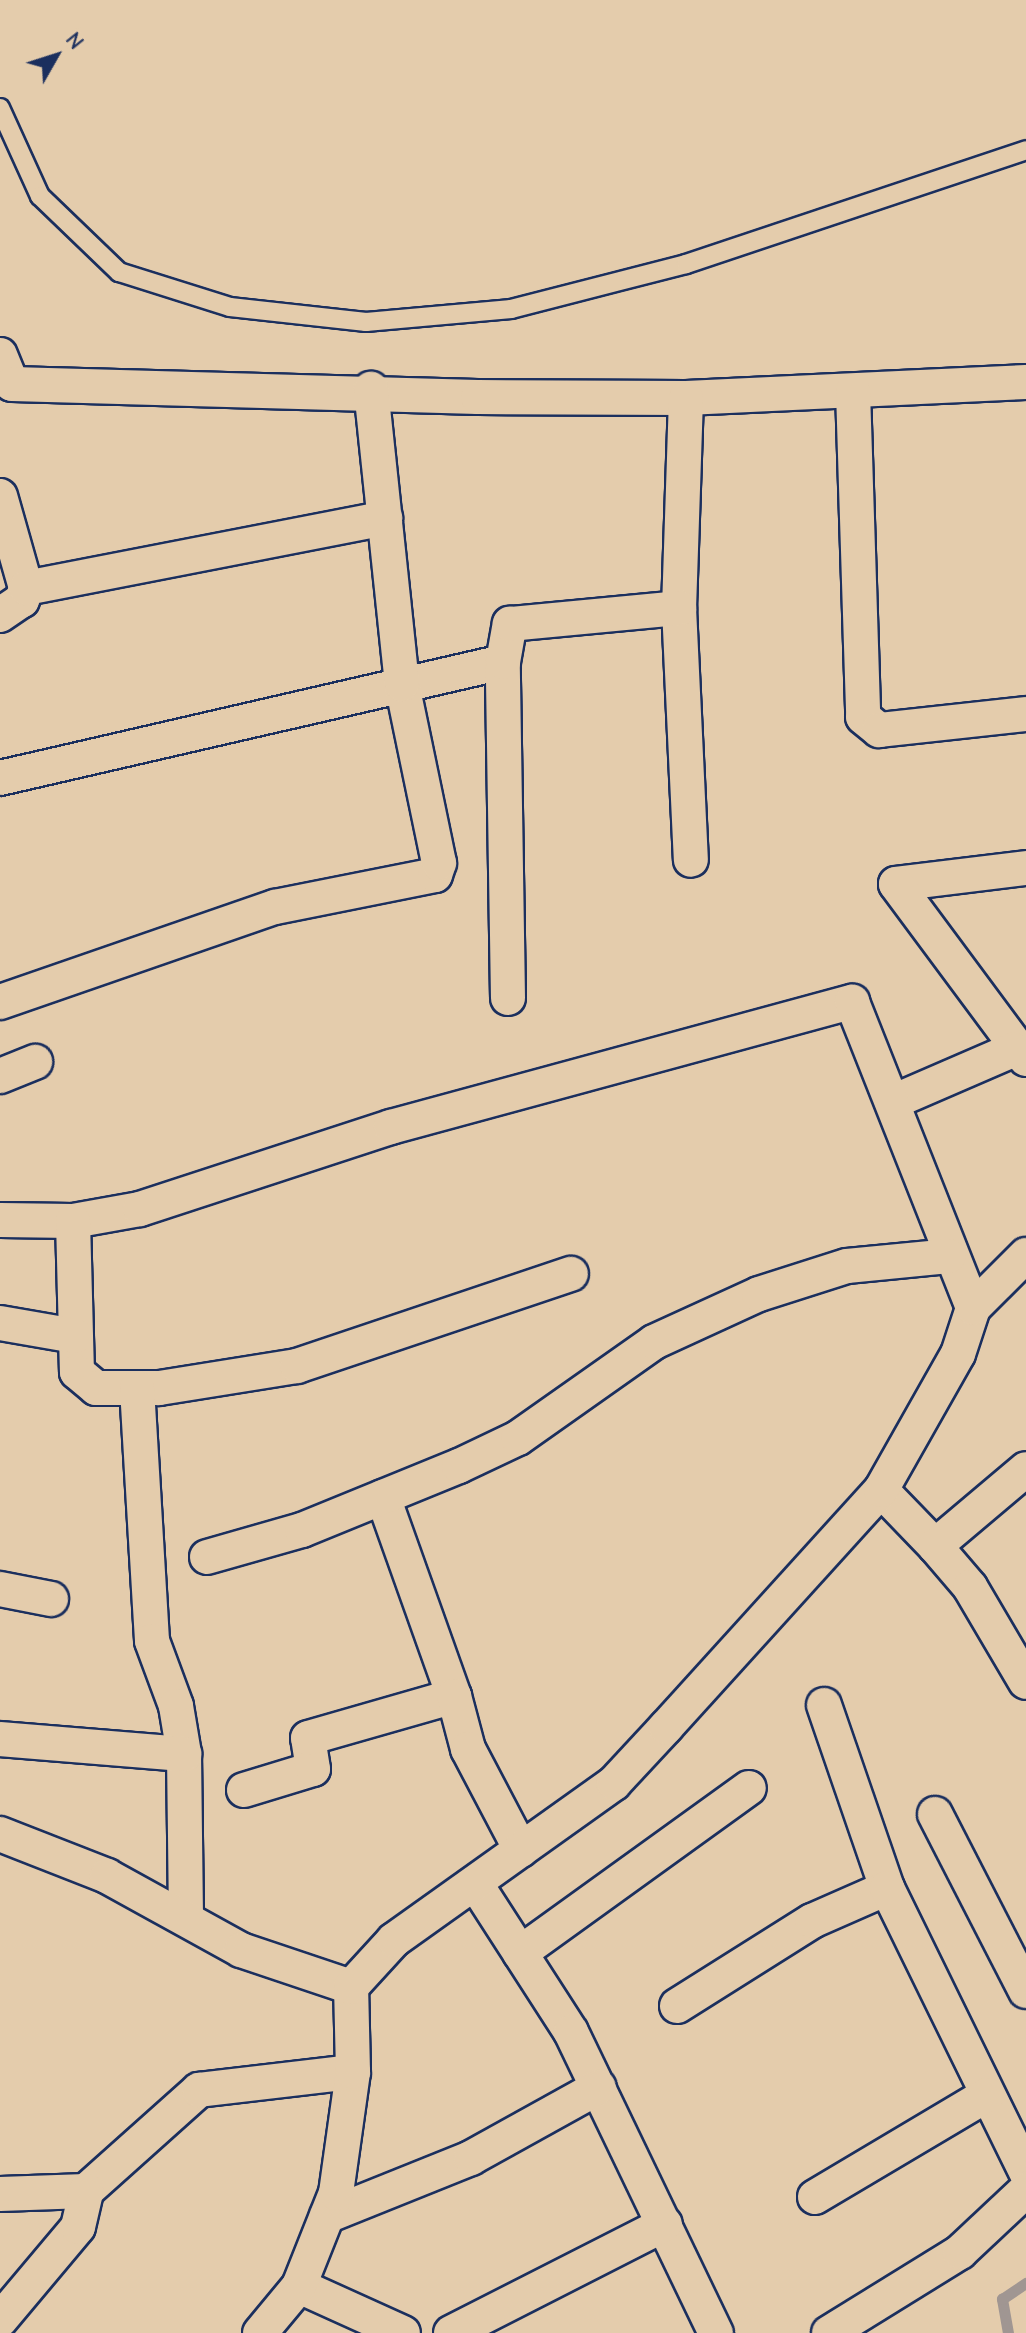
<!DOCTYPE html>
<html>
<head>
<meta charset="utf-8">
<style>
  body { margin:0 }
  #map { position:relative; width:1026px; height:2333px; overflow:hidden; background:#e4ccac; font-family:"Comic Neue",sans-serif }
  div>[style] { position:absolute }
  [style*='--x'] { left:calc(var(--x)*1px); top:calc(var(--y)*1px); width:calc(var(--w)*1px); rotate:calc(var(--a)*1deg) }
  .stream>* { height:11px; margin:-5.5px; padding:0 5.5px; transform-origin:5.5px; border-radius:5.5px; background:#a09692 }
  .roads { filter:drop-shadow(2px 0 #1b2f5e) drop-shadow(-2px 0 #1b2f5e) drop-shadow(0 2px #1b2f5e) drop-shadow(0 -2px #1b2f5e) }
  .lane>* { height:18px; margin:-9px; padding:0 9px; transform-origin:9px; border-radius:9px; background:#e4ccac }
  .street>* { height:34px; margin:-17px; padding:0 17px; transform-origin:17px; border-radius:17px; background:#e4ccac }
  span { translate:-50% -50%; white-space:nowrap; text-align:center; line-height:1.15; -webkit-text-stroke:8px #e4ccac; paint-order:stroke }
  .north { position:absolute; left:16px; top:16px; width:80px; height:80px; -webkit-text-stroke:6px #e4ccac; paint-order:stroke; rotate:51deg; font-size:22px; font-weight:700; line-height:32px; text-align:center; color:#1b2f5e }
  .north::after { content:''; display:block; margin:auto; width:28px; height:36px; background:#1b2f5e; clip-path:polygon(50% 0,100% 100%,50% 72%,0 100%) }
</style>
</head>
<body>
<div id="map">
  <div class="stream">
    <i style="--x:1008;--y:2333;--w:35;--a:-100"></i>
    <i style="--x:1002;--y:2299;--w:29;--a:-34"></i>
  </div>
  <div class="roads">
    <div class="lane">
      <i style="--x:0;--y:108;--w:97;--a:65.6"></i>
      <i style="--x:40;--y:196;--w:110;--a:43.9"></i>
      <i style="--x:119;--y:272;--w:116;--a:17.5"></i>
      <i style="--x:230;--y:307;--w:137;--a:6.3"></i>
      <i style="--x:366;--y:322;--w:146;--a:-5.1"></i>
      <i style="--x:511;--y:309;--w:181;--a:-14.4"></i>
      <i style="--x:686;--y:264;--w:359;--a:-18.5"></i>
    </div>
    <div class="street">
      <i style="--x:0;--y:355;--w:31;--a:68"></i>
      <i style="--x:12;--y:384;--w:466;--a:1.6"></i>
      <i style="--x:478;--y:397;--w:208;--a:0.3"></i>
      <i style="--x:686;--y:398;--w:340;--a:-2.7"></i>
      <i style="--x:853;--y:391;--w:326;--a:88.2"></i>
      <i style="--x:863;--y:717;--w:21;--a:39"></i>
      <i style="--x:879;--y:730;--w:148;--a:-6.2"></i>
      <i style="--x:686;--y:398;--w:210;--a:91.9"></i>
      <i style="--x:679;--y:608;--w:252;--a:87.3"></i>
      <i style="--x:0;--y:496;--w:96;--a:74.2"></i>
      <i style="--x:26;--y:588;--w:13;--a:108"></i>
      <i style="--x:22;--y:600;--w:27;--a:146"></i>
      <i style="--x:26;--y:588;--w:366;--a:-11"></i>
      <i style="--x:0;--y:778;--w:516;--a:-12.99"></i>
      <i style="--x:1026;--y:868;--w:131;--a:173"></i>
      <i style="--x:896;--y:884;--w:218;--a:53.4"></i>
      <i style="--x:508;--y:998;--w:336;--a:-90.9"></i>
      <i style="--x:503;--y:662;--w:39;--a:-80"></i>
      <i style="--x:510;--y:624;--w:170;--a:-5.4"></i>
      <i style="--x:0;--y:1002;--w:291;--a:-19.1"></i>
      <i style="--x:275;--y:907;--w:163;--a:-11.3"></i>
      <i style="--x:435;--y:875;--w:13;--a:-72"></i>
      <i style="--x:439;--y:863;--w:183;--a:-101.7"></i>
      <i style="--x:402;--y:684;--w:297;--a:-96"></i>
      <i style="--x:0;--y:1076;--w:38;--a:-22"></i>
      <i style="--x:895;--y:1101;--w:129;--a:-23.4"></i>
      <i style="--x:0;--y:1220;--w:73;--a:0.8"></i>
      <i style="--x:73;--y:1221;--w:68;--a:-10.2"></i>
      <i style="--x:140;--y:1209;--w:264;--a:-18.1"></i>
      <i style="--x:391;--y:1127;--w:478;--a:-15.2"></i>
      <i style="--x:852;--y:1002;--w:329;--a:68.4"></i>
      <i style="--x:73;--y:1221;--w:151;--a:88.5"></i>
      <i style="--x:77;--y:1372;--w:25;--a:40"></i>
      <i style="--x:96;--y:1388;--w:63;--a:0"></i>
      <i style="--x:159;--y:1388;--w:140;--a:-9.1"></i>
      <i style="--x:297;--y:1366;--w:289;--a:-18.6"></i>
      <i style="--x:0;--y:1323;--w:76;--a:9.8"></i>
      <i style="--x:137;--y:1388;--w:253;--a:86.6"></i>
      <i style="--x:152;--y:1641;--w:69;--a:69.7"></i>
      <i style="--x:176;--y:1706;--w:49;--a:80.5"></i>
      <i style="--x:184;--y:1754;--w:162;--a:89.3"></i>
      <i style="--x:881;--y:1490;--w:78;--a:46"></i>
      <i style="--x:935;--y:1546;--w:119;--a:-40.2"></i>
      <i style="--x:383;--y:1497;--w:211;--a:70.4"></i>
      <i style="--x:935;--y:1546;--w:54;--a:49.5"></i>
      <i style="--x:970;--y:1587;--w:110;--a:59.5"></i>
      <i style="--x:207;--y:1557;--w:99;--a:-15.9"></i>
      <i style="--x:302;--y:1530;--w:170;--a:-22.2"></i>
      <i style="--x:459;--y:1466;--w:65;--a:-25.4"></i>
      <i style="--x:518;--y:1438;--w:166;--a:-35.2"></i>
      <i style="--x:654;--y:1342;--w:115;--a:-24.6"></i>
      <i style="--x:759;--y:1294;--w:92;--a:-17.7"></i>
      <i style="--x:847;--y:1266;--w:102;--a:-5.6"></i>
      <i style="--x:0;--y:1589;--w:52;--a:11.1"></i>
      <i style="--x:824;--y:1705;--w:194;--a:71"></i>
      <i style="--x:0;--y:1739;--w:185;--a:4.7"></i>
      <i style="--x:244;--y:1790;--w:72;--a:-16.9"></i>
      <i style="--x:313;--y:1769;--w:31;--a:-99"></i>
      <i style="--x:308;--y:1738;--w:152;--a:-16"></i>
      <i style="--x:454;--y:1696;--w:55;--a:75.2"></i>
      <i style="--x:468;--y:1749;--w:114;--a:62.3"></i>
      <i style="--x:935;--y:1814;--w:199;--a:62.8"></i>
      <i style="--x:0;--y:1834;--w:115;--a:21.4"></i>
      <i style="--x:107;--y:1876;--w:153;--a:28.9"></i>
      <i style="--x:241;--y:1950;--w:116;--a:18.6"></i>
      <i style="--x:475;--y:1883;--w:177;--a:57.2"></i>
      <i style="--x:571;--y:2032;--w:334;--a:64.3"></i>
      <i style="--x:520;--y:1953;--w:282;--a:-35.8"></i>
      <i style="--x:677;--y:2006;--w:160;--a:-32.2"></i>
      <i style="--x:812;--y:1921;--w:82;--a:-23.7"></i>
      <i style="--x:887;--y:1888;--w:316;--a:63.9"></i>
      <i style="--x:0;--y:2194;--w:86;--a:-2"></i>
      <i style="--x:86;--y:2191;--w:152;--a:-41.8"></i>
      <i style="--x:199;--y:2090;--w:155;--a:-6.7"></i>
      <i style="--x:815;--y:2197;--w:200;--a:-30.7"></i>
      <i style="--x:327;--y:2216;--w:155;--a:-21.9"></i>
      <i style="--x:471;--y:2158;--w:146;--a:-29"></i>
      <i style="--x:299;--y:2286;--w:114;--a:24.3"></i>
      <i style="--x:0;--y:2320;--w:121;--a:-50"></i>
      <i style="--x:78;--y:2227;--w:37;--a:-77"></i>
      <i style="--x:260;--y:2333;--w:61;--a:-50.3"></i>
      <i style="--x:299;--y:2286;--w:100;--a:-68.3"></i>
      <i style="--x:336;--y:2193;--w:122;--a:-82"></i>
      <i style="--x:353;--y:2072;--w:85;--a:-91.3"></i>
      <i style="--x:351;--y:1987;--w:64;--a:-47.5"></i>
      <i style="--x:394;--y:1940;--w:270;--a:-35.5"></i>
      <i style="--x:614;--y:1783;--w:76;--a:-47.1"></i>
      <i style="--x:666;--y:1727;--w:320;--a:-47.8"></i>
      <i style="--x:881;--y:1490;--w:156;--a:-60.5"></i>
      <i style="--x:958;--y:1354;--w:48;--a:-71.9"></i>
      <i style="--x:973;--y:1308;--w:75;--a:-45"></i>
      <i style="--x:451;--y:2333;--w:240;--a:-27"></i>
      <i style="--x:829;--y:2333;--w:154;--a:-31.7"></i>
      <i style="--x:960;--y:2252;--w:91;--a:-43.2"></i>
    </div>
  </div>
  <div class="north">N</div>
</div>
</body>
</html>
